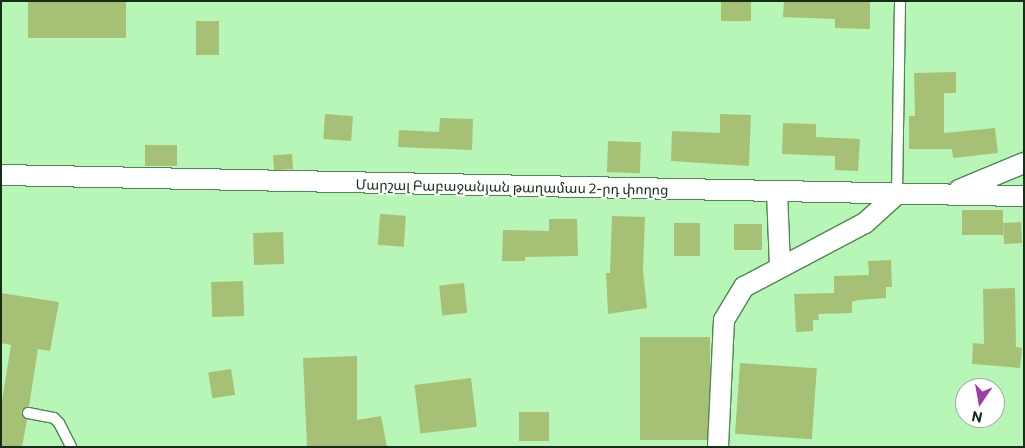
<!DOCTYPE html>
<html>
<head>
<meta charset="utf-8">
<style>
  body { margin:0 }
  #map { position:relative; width:1025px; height:448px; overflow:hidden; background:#b8f6b8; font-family:Commissioner,"Noto Sans Armenian",sans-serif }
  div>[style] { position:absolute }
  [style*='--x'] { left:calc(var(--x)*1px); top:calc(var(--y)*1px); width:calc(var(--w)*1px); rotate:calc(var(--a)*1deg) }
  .building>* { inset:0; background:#a6c176; transform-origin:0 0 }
  .roads { filter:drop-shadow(1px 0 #4e874f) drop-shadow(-1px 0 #4e874f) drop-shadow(0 1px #4e874f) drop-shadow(0 -1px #4e874f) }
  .lane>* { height:10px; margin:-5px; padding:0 5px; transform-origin:5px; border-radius:5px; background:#fff }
  .street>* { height:20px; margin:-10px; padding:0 10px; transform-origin:10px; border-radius:10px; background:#fff }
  span { translate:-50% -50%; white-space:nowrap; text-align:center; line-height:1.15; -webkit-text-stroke:4px #fff; paint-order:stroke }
  .street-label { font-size:14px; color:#162e16 }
  .frame { position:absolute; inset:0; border:2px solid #162e16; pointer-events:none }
  .north { position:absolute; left:955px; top:378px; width:50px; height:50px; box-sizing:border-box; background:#fff; border:1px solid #a2aba2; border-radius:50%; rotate:192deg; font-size:14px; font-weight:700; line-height:20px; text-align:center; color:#162e16 }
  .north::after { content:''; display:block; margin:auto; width:18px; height:22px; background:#9d3da5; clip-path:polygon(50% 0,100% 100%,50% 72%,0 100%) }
</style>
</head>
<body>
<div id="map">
  <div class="building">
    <i style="left:28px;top:1px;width:98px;height:37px"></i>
    <i style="left:721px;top:1px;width:30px;height:20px"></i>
    <i style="clip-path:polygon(784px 1px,870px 1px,870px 29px,835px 28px,835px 19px,783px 17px)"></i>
    <i style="left:196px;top:21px;width:23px;height:34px"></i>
    <i style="clip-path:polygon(956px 72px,956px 93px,944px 93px,944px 133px,995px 128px,998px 153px,953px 158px,952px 149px,909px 149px,909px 116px,915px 116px,914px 73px)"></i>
    <i style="left:325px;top:114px;width:28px;height:25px;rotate:4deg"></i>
    <i style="clip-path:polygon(720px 114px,751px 115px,749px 166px,671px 161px,672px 131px,720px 133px)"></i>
    <i style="clip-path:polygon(440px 118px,473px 119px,472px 150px,398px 147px,399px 130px,439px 132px)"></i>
    <i style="clip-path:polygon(783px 123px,816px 124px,816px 137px,860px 139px,858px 171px,835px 170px,835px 156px,782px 154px)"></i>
    <i style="left:608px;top:141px;width:33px;height:31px;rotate:2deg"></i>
    <i style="left:145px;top:145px;width:32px;height:21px"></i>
    <i style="left:292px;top:154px;width:15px;height:19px;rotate:86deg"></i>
    <i style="left:962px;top:210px;width:41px;height:25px"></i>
    <i style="left:380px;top:214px;width:26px;height:31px;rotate:4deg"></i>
    <i style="clip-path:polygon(612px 216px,645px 217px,643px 271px,647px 308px,608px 314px,606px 273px,610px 273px)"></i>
    <i style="clip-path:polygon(549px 219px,577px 219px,578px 256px,525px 257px,525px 261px,502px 261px,503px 230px,549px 231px)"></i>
    <i style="left:1021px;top:222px;width:21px;height:18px;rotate:87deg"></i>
    <i style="left:674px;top:223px;width:26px;height:33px"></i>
    <i style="left:734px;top:224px;width:28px;height:26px"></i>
    <i style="left:283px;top:232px;width:32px;height:30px;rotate:88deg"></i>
    <i style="clip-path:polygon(891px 260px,892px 287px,886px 287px,886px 298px,858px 300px,852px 302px,852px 313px,818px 314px,819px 320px,813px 320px,813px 331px,796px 332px,794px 294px,834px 293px,834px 276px,869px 275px,868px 261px)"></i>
    <i style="left:243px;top:281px;width:35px;height:32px;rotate:88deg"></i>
    <i style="left:464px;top:283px;width:30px;height:25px;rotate:84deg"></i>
    <i style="clip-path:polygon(1015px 288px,1016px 347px,1022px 348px,1020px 368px,972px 364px,973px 343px,984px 344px,983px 289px)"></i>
    <i style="clip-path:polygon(1px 293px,59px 302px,50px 351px,38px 349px,29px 406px,21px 411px,27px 420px,22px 447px,1px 447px,1px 407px,11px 345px,1px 343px)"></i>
    <i style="left:640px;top:337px;width:70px;height:103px"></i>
    <i style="clip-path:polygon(357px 356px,357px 420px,381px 416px,387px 447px,307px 447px,303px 358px)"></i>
    <i style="left:740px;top:363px;width:77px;height:71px;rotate:4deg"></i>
    <i style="left:231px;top:369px;width:26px;height:23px;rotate:81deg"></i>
    <i style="left:471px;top:378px;width:49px;height:57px;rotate:83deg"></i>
    <i style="left:519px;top:412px;width:30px;height:29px"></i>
  </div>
  <div class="roads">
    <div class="lane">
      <i style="--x:897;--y:194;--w:193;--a:-89.1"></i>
      <i style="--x:28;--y:413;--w:26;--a:11"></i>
      <i style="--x:54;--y:418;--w:7;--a:45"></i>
      <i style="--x:59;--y:423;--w:27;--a:63"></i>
    </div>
    <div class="street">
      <i style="--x:1;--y:175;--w:1023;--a:1.18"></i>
      <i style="--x:959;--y:190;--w:70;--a:-22.6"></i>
      <i style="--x:777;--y:192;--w:75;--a:87.7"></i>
      <i style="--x:718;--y:447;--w:127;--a:-87.3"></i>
      <i style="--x:724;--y:320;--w:39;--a:-59"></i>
      <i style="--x:744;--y:287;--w:137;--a:-27.9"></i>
      <i style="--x:865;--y:223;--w:43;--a:-42.2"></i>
    </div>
  </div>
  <div class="street-label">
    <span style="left:512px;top:187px;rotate:1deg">Մարշալ Բաբաջանյան թաղամաս 2-րդ փողոց</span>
  </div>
  <div class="frame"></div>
  <div class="north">N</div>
</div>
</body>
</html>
